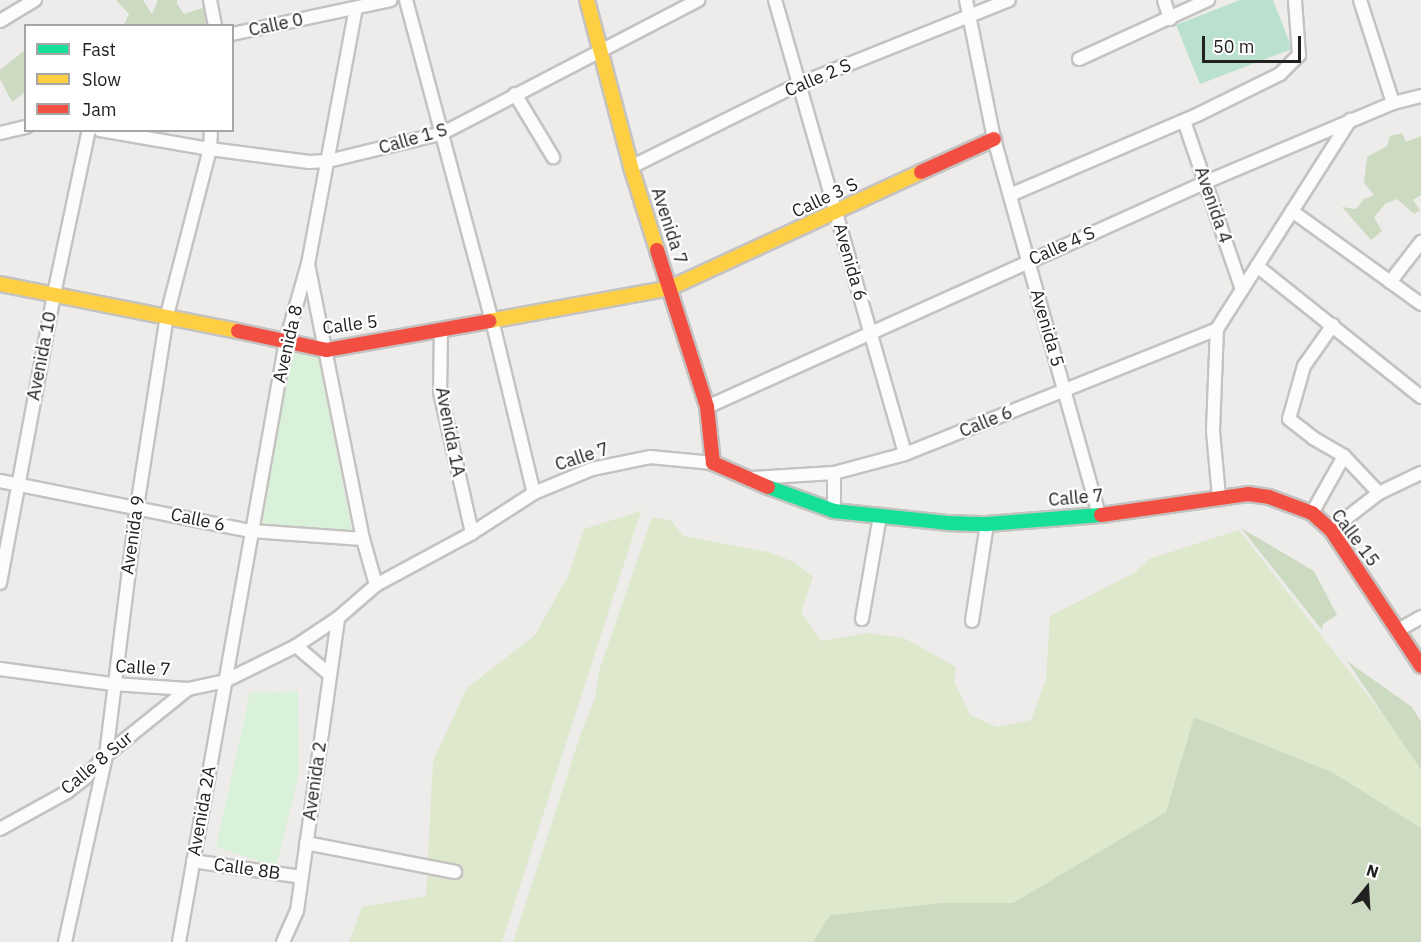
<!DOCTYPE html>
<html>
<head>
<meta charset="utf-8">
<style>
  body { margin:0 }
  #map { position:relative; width:1421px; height:942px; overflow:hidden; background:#eeecea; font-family:"IBM Plex Sans",sans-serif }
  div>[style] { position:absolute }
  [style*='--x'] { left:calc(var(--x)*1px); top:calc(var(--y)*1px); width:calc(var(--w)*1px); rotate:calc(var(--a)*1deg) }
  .grass>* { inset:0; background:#dde8cc }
  .forest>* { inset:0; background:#ccdac1 }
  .park>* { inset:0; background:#daf1d9 }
  .pitch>* { inset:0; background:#b9e1ce }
  .roads { filter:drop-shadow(2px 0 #c4c3c2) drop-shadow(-2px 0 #c4c3c2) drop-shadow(0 2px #c4c3c2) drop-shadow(0 -2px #c4c3c2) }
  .street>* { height:12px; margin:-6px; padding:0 6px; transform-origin:6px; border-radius:6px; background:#fcfcfc }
  .fast>* { height:14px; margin:-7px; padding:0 7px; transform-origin:7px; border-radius:7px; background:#16e098 }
  .slow>* { height:14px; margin:-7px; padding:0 7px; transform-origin:7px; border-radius:7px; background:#ffcf43 }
  .jam>* { height:14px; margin:-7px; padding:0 7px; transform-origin:7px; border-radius:7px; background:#f24e42 }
  span { translate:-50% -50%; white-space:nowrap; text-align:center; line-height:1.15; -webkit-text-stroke:4.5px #fff; paint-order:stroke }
  .street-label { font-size:18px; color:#212121 }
  .legend { position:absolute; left:24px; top:24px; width:210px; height:108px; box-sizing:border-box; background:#fff; border:2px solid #a6a6a6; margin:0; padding:8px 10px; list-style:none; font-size:18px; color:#212121 }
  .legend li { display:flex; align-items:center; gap:12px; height:30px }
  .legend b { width:30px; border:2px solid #a6a6a6 }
  .north { position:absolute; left:1337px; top:858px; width:60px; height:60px; -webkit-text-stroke:4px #fff; paint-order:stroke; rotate:18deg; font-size:16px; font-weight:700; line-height:24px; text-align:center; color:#212121 }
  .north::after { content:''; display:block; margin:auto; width:21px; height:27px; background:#212121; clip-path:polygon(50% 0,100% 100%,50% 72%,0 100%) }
  .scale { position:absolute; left:1202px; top:36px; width:99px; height:27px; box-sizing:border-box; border:3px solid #212121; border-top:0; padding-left:8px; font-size:18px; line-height:21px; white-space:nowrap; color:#212121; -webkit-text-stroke:4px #fff; paint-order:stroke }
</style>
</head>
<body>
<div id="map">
  <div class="grass">
    <i style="clip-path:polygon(641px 511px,502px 942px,349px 942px,362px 907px,426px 896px,433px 761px,467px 688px,535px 635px,568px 576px,584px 529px)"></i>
    <i style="clip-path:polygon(652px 517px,672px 521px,683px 536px,768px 552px,794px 562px,813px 577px,801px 612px,821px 641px,867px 633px,904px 638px,956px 667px,954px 681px,970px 715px,997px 727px,1031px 720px,1046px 679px,1050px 616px,1134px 573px,1149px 559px,1239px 530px,1387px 720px,1421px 770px,1421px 828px,1332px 772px,1194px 717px,1166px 812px,1013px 903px,941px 903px,830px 915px,813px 942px,513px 942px,581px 733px,595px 698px,599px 671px)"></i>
  </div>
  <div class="forest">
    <i style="clip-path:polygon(116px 0,143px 0,152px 14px,158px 0,177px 0,177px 4px,184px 14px,203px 8px,207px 25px,124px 25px,129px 14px)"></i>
    <i style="clip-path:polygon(25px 50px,25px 92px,12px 102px,0 79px,0 70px)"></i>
    <i style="clip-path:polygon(1402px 133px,1406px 142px,1421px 136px,1421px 195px,1413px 200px,1420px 210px,1414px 214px,1397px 199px,1385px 204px,1374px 217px,1382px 231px,1371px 240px,1342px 207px,1356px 209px,1364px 199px,1374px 195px,1364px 183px,1367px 157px,1387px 146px,1390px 136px)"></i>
    <i style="clip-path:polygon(1241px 528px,1314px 571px,1337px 615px,1323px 624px,1322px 630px)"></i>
    <i style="clip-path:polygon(1347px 661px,1412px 707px,1421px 722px,1421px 770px)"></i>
    <i style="clip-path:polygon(1194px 717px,1332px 772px,1421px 828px,1421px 942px,813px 942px,830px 915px,941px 903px,1013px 903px,1166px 812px)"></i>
  </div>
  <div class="park">
    <i style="clip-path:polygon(288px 346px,318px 353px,352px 532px,255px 527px)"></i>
    <i style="clip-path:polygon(298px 691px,299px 773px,276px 867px,216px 847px,250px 693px)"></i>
  </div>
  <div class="pitch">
    <i style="clip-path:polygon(1240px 0,1273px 0,1292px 49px,1200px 84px,1176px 25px)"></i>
  </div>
  <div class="roads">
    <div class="street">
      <i style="--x:210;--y:0;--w:26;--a:79"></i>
      <i style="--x:406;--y:0;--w:331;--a:75"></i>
      <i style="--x:492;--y:320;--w:178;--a:76.4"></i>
      <i style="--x:775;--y:0;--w:472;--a:74"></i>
      <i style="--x:966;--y:0;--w:142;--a:78.6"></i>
      <i style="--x:994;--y:139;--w:390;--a:74.4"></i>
      <i style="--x:1164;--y:0;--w:20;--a:72"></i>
      <i style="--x:1360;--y:0;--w:108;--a:72.2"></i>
      <i style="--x:0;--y:21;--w:41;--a:-31"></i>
      <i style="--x:232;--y:34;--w:162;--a:-12.1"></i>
      <i style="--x:1079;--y:59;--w:142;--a:-24.6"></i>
      <i style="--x:515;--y:94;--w:74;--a:58.9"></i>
      <i style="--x:1184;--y:121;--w:178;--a:71"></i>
      <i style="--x:100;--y:130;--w:112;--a:9.8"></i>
      <i style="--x:210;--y:149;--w:100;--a:7.5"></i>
      <i style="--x:309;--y:162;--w:19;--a:-3"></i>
      <i style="--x:328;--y:161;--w:118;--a:-13.7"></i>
      <i style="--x:443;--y:133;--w:288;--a:-27.5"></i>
      <i style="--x:0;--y:133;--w:27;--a:-13"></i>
      <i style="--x:631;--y:167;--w:187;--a:-26.3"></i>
      <i style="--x:799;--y:84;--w:226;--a:-21.8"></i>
      <i style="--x:1010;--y:195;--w:203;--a:-23.2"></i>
      <i style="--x:1197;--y:115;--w:93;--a:-26.3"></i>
      <i style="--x:1280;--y:74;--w:27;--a:-45"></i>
      <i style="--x:1299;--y:55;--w:55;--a:-94.2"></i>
      <i style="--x:1292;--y:211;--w:159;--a:35.8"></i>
      <i style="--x:308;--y:264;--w:280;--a:78.7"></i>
      <i style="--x:363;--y:539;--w:48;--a:74.2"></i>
      <i style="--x:1257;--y:266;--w:210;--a:38.6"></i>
      <i style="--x:1390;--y:282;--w:51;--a:-52.2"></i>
      <i style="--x:1333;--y:325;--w:50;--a:125.3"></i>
      <i style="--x:1304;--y:366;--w:55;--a:105.8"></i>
      <i style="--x:1289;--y:419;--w:31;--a:38"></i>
      <i style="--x:1313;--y:438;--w:36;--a:30"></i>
      <i style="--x:1344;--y:456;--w:51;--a:46.6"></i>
      <i style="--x:441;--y:330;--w:62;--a:90.9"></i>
      <i style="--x:440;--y:392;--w:145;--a:77.2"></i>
      <i style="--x:707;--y:407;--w:547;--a:-24.27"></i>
      <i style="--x:1206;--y:182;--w:203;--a:-22.9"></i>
      <i style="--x:1393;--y:103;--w:29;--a:-14"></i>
      <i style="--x:834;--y:473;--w:38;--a:90"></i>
      <i style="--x:753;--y:478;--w:81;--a:-3.5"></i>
      <i style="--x:834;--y:473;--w:73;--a:-15"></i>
      <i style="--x:905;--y:454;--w:336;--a:-21.8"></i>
      <i style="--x:0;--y:481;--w:256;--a:11.3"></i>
      <i style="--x:251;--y:531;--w:112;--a:4.1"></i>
      <i style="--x:1219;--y:497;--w:66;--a:-95.2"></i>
      <i style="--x:1213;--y:431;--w:102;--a:-87.8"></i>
      <i style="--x:1217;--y:329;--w:248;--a:-57.5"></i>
      <i style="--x:1312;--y:513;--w:65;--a:-60.7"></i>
      <i style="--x:1331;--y:530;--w:61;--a:-37.6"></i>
      <i style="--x:1379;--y:493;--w:47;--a:-25.5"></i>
      <i style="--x:0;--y:583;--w:294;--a:-79.4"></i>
      <i style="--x:54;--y:294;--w:168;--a:-78"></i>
      <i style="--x:862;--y:619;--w:105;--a:-80.1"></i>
      <i style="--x:972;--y:621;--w:98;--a:-81.2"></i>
      <i style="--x:1397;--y:631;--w:28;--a:-30"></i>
      <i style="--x:296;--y:646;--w:43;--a:40.3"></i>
      <i style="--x:0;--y:669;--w:114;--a:7.6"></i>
      <i style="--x:113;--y:684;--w:75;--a:3.8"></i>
      <i style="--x:188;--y:689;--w:38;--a:-12"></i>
      <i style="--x:225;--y:681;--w:79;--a:-26.2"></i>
      <i style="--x:296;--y:646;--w:50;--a:-33.7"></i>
      <i style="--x:338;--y:618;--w:50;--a:-41"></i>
      <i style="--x:376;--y:585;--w:109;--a:-28.4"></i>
      <i style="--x:472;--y:533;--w:74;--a:-32.8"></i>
      <i style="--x:534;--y:493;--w:63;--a:-22.5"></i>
      <i style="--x:592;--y:469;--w:59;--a:-11.7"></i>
      <i style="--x:650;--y:457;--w:63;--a:5.4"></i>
      <i style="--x:0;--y:829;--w:77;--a:-28.9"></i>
      <i style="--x:67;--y:792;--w:24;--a:-38"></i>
      <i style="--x:86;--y:777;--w:30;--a:-48"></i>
      <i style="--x:106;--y:755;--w:105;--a:-38.8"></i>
      <i style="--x:306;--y:843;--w:152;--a:11"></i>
      <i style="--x:193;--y:861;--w:109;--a:8.4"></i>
      <i style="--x:65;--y:942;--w:191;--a:-77.6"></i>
      <i style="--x:106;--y:755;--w:250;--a:-82.9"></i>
      <i style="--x:137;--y:507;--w:194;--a:-81.1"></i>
      <i style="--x:167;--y:315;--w:171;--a:-75.5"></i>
      <i style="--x:210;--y:149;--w:19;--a:-87"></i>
      <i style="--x:179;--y:942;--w:610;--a:-79.91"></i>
      <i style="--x:286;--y:341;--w:80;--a:-74.1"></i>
      <i style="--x:308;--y:264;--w:260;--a:-79.4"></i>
      <i style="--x:283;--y:942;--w:34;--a:-66"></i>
      <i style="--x:297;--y:911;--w:296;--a:-82"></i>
    </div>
    <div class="fast">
      <i style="--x:768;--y:487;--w:70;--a:20"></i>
      <i style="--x:834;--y:511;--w:116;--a:6"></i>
      <i style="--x:949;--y:523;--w:38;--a:2"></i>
      <i style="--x:987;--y:524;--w:114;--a:-4.5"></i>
    </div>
    <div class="slow">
      <i style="--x:587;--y:0;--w:173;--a:75.2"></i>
      <i style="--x:631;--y:167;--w:87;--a:72.6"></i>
      <i style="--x:0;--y:284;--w:243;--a:11.2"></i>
      <i style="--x:489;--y:321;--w:184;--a:-10.3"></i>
      <i style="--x:670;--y:288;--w:277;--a:-24.8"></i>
    </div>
    <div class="jam">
      <i style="--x:921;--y:172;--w:80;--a:-24.3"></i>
      <i style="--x:657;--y:250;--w:165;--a:72.3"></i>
      <i style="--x:707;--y:407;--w:56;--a:83.9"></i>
      <i style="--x:713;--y:463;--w:60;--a:23.6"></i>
      <i style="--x:238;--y:331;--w:91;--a:12.1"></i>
      <i style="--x:327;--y:350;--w:165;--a:-10.1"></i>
      <i style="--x:1101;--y:515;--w:148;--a:-8.1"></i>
      <i style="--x:1248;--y:494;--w:21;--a:8"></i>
      <i style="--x:1269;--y:497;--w:46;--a:20.4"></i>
      <i style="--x:1312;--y:513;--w:25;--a:42"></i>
      <i style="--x:1331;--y:530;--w:163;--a:56.5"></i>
    </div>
  </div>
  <div class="street-label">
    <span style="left:276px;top:25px;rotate:-12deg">Calle 0</span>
    <span style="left:818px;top:78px;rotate:-23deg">Calle 2 S</span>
    <span style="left:413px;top:139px;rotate:-16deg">Calle 1 S</span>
    <span style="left:825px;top:198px;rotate:-25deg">Calle 3 S</span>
    <span style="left:1213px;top:205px;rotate:71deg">Avenida 4</span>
    <span style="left:669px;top:226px;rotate:72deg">Avenida 7</span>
    <span style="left:1062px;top:246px;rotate:-24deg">Calle 4 S</span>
    <span style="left:850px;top:262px;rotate:74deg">Avenida 6</span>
    <span style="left:350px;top:325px;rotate:-7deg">Calle 5</span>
    <span style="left:1047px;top:328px;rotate:74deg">Avenida 5</span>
    <span style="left:288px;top:344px;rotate:-77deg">Avenida 8</span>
    <span style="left:42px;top:356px;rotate:-79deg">Avenida 10</span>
    <span style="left:986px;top:422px;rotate:-22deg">Calle 6</span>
    <span style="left:450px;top:432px;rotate:79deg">Avenida 1A</span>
    <span style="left:582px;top:457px;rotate:-18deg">Calle 7</span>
    <span style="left:1076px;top:498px;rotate:-5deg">Calle 7</span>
    <span style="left:198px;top:520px;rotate:12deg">Calle 6</span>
    <span style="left:133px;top:535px;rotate:-82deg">Avenida 9</span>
    <span style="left:1355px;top:538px;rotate:53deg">Calle 15</span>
    <span style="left:143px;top:668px;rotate:4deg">Calle 7</span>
    <span style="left:97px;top:763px;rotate:-40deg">Calle 8 Sur</span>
    <span style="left:315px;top:781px;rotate:-82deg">Avenida 2</span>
    <span style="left:202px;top:811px;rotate:-80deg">Avenida 2A</span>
    <span style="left:247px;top:869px;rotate:8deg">Calle 8B</span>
  </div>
  <ul class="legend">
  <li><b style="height:8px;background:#16e098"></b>Fast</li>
  <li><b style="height:8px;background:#ffcf43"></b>Slow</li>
  <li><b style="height:8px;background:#f24e42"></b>Jam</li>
  </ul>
  <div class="north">N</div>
  <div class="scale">50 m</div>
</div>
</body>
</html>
